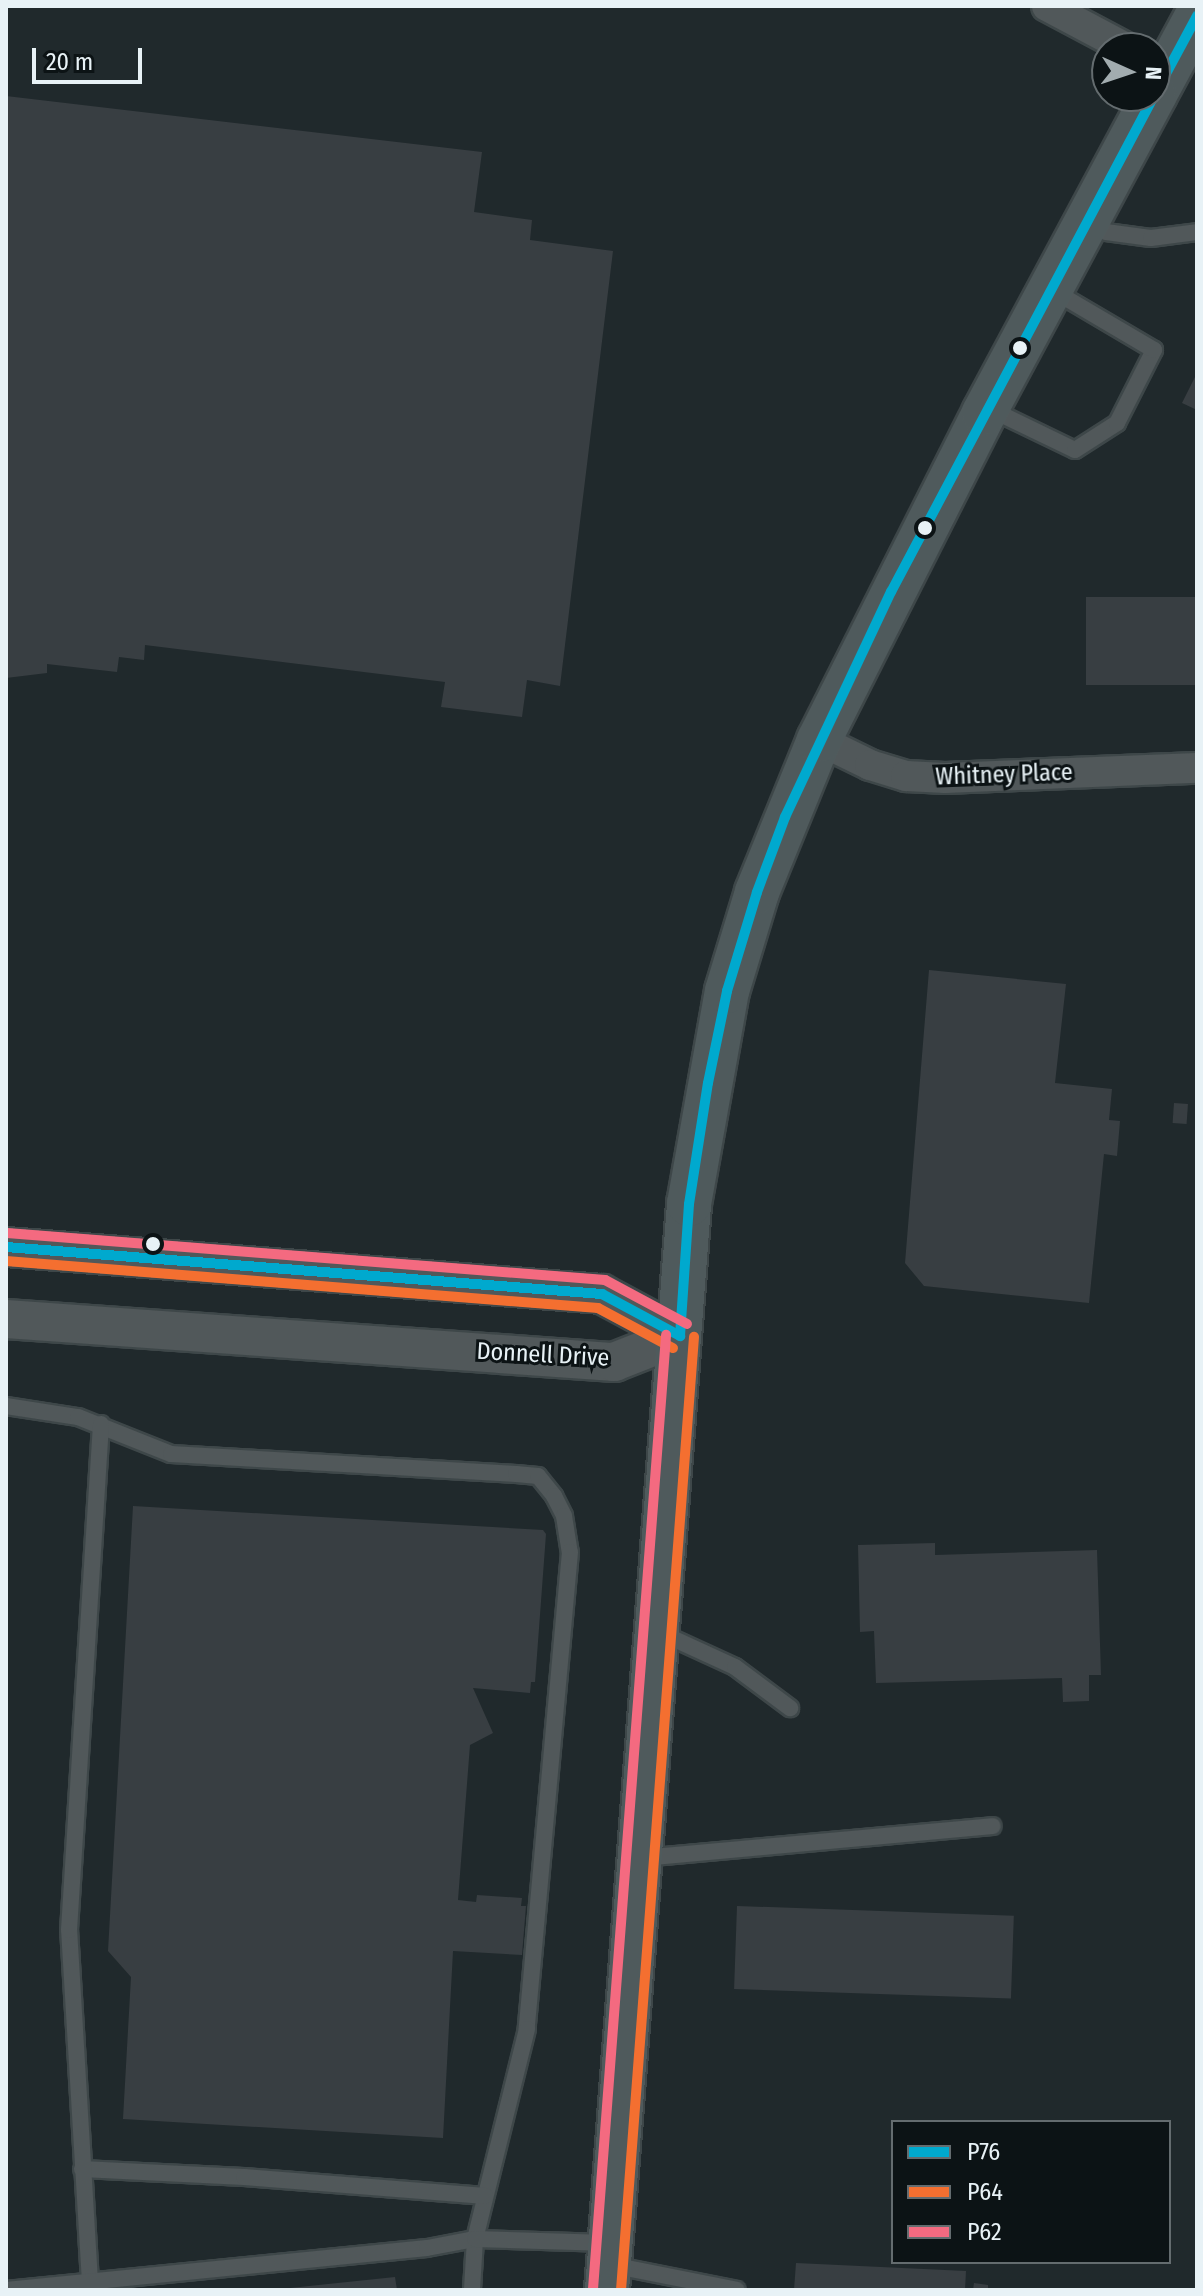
<!DOCTYPE html>
<html>
<head>
<meta charset="utf-8">
<style>
	body { margin:0 }
	#map { position:relative; width:1203px; height:2296px; overflow:hidden; background:#20292c; font-family:"Fira Sans Condensed",sans-serif }
	div>[style] { position:absolute }
	.building>* { inset:0; background:#383e42; transform-origin:0 0 }
	.roads { filter:drop-shadow(2px 0 #3e4749) drop-shadow(-2px 0 #3e4749) drop-shadow(0 2px #3e4749) drop-shadow(0 -2px #3e4749) }
	.service>* { height:16px; margin:-8px; padding:0 8px; transform-origin:8px; border-radius:8px; background:#51585a }
	.minor>* { height:30px; margin:-15px; padding:0 15px; transform-origin:15px; border-radius:15px; background:#51585a }
	.tertiary>* { height:38px; margin:-19px; padding:0 19px; transform-origin:19px; border-radius:19px; background:#51585a }
	.secondary>* { height:44px; margin:-22px; padding:0 22px; transform-origin:22px; border-radius:22px; background:#4f5a5c }
	.bus-1>* { height:10px; margin:-5px; padding:0 5px; transform-origin:5px; border-radius:5px; background:#00a9ce }
	.bus-2>* { height:10px; margin:-5px; padding:0 5px; transform-origin:5px; border-radius:5px; background:#f46f30 }
	.bus-3>* { height:10px; margin:-5px; padding:0 5px; transform-origin:5px; border-radius:5px; background:#f46a80 }
	.dots>* { width:22px; height:22px; translate:-50% -50%; box-sizing:border-box; border:4px solid #0c1315; border-radius:50% }
	span { translate:-50% -50%; white-space:nowrap; text-align:center; line-height:1.15; -webkit-text-stroke:6px #0c1315; paint-order:stroke }
	.street-label { font-size:24px; color:#e8f2f6 }
	.frame { position:absolute; inset:0; border:8px solid #e8f2f6; pointer-events:none }
	.legend { position:absolute; left:891px; top:2120px; width:280px; height:144px; box-sizing:border-box; background:#0c1315; border:2px solid #646c6f; margin:0; padding:10px 14px; list-style:none; font-size:24px; color:#e8f2f6 }
	.legend li { display:flex; align-items:center; gap:16px; height:40px }
	.legend b { width:40px; border:2px solid #646c6f }
	.north { position:absolute; left:1091px; top:32px; width:80px; height:80px; box-sizing:border-box; background:#0c1315; border:2px solid #646c6f; border-radius:50%; rotate:93deg; font-size:22px; font-weight:700; line-height:32px; text-align:center; color:#e8f2f6 }
	.north::after { content:''; display:block; margin:auto; width:28px; height:36px; background:#a2acaf; clip-path:polygon(50% 0,100% 100%,50% 72%,0 100%) }
	.scale { position:absolute; left:32px; top:48px; width:110px; height:36px; box-sizing:border-box; border:4px solid #e8f2f6; border-top:0; padding-left:10px; font-size:24px; line-height:28px; white-space:nowrap; color:#e8f2f6; -webkit-text-stroke:6px #0c1315; paint-order:stroke }
</style>
</head>
<body>
<div id="map">
	<div class="building">
		<i style="clip-path:polygon(6px 96px,482px 152px,474px 212px,532px 220px,530px 240px,613px 251px,560px 686px,527px 680px,522px 717px,441px 707px,445px 682px,145px 645px,144px 660px,119px 657px,117px 672px,47px 664px,47px 673px,6px 678px)"></i>
		<i style="clip-path:polygon(1197px 373px,1197px 410px,1182px 403px)"></i>
		<i style="left:1197px;top:597px;width:88px;height:111px;rotate:90deg"></i>
		<i style="clip-path:polygon(929px 970px,1066px 984px,1055px 1083px,1112px 1089px,1109px 1120px,1120px 1121px,1117px 1156px,1104px 1154px,1089px 1303px,924px 1286px,905px 1263px)"></i>
		<i style="left:1174px;top:1103px;width:14px;height:20px;rotate:4deg"></i>
		<i style="clip-path:polygon(133px 1506px,543px 1530px,546px 1534px,535px 1682px,531px 1682px,530px 1693px,473px 1688px,493px 1733px,470px 1745px,458px 1900px,476px 1902px,477px 1895px,522px 1898px,521px 1906px,526px 1906px,522px 1955px,453px 1951px,443px 2138px,123px 2119px,131px 1977px,108px 1951px)"></i>
		<i style="clip-path:polygon(935px 1543px,935px 1555px,1097px 1550px,1101px 1675px,1089px 1675px,1089px 1701px,1063px 1702px,1062px 1678px,876px 1683px,874px 1631px,860px 1632px,858px 1545px)"></i>
		<i style="left:737px;top:1906px;width:277px;height:83px;rotate:2deg"></i>
		<i style="clip-path:polygon(796px 2263px,966px 2271px,965px 2290px,794px 2290px)"></i>
		<i style="clip-path:polygon(395px 2277px,397px 2290px,290px 2290px,290px 2288px)"></i>
		<i style="clip-path:polygon(974px 2283px,988px 2285px,988px 2290px,973px 2290px)"></i>
	</div>
	<div class="roads">
		<div class="service">
			<i style="left:1089px;top:224px;width:19px;rotate:25deg"></i>
			<i style="left:1106px;top:232px;width:45px;rotate:7.6deg"></i>
			<i style="left:1151px;top:238px;width:46px;rotate:-7.4deg"></i>
			<i style="left:990px;top:409px;width:94px;rotate:25.8deg"></i>
			<i style="left:1075px;top:450px;width:50px;rotate:-32.7deg"></i>
			<i style="left:1117px;top:423px;width:82px;rotate:-63.1deg"></i>
			<i style="left:1154px;top:350px;width:118px;rotate:-149.5deg"></i>
			<i style="left:6px;top:1406px;width:73px;rotate:8.7deg"></i>
			<i style="left:78px;top:1417px;width:100px;rotate:21.7deg"></i>
			<i style="left:171px;top:1454px;width:346px;rotate:3.3deg"></i>
			<i style="left:516px;top:1474px;width:22px;rotate:5deg"></i>
			<i style="left:538px;top:1476px;width:26px;rotate:51deg"></i>
			<i style="left:554px;top:1496px;width:22px;rotate:63deg"></i>
			<i style="left:564px;top:1516px;width:36px;rotate:81deg"></i>
			<i style="left:570px;top:1552px;width:479px;rotate:95.2deg"></i>
			<i style="left:527px;top:2029px;width:216px;rotate:103.9deg"></i>
			<i style="left:475px;top:2239px;width:51px;rotate:93.4deg"></i>
			<i style="left:661px;top:1633px;width:81px;rotate:24.7deg"></i>
			<i style="left:735px;top:1667px;width:69px;rotate:36.7deg"></i>
			<i style="left:642px;top:1858px;width:352px;rotate:-5.2deg"></i>
			<i style="left:82px;top:2169px;width:162px;rotate:2.8deg"></i>
			<i style="left:244px;top:2177px;width:242px;rotate:4.5deg"></i>
			<i style="left:611px;top:2265px;width:128px;rotate:11.2deg"></i>
			<i style="left:90px;top:2282px;width:353px;rotate:-93.4deg"></i>
			<i style="left:69px;top:1930px;width:507px;rotate:-86.38deg"></i>
			<i style="left:6px;top:2290px;width:423px;rotate:-5.7deg"></i>
			<i style="left:427px;top:2248px;width:49px;rotate:-10.6deg"></i>
			<i style="left:475px;top:2239px;width:134px;rotate:1.7deg"></i>
		</div>
		<div class="minor">
			<i style="left:1047px;top:6px;width:89px;rotate:28deg"></i>
			<i style="left:819px;top:740px;width:57px;rotate:26.1deg"></i>
			<i style="left:870px;top:765px;width:38px;rotate:17deg"></i>
			<i style="left:906px;top:776px;width:39px;rotate:3deg"></i>
			<i style="left:945px;top:778px;width:252px;rotate:-2.3deg"></i>
		</div>
		<div class="tertiary">
			<i style="left:6px;top:1247px;width:598px;rotate:4.51deg"></i>
			<i style="left:602px;top:1294px;width:89px;rotate:28.3deg"></i>
			<i style="left:6px;top:1319px;width:610px;rotate:4.05deg"></i>
			<i style="left:614px;top:1362px;width:71px;rotate:-21.5deg"></i>
		</div>
		<div class="secondary">
			<i style="left:1155px;top:94px;width:89px;rotate:-61.7deg"></i>
			<i style="left:607px;top:2290px;width:1089px;rotate:-85.68deg"></i>
			<i style="left:689px;top:1204px;width:216px;rotate:-79.9deg"></i>
			<i style="left:727px;top:991px;width:103px;rotate:-73.1deg"></i>
			<i style="left:757px;top:892px;width:164px;rotate:-67.8deg"></i>
			<i style="left:819px;top:740px;width:366px;rotate:-63.2deg"></i>
			<i style="left:984px;top:413px;width:360px;rotate:-61.8deg"></i>
		</div>
	</div>
	<div class="bus-1">
		<i style="left:1155px;top:94px;width:89px;rotate:-61.7deg"></i>
		<i style="left:6px;top:1247px;width:598px;rotate:4.51deg"></i>
		<i style="left:602px;top:1294px;width:89px;rotate:28.3deg"></i>
		<i style="left:680px;top:1336px;width:132px;rotate:-86.1deg"></i>
		<i style="left:689px;top:1204px;width:122px;rotate:-81.1deg"></i>
		<i style="left:708px;top:1083px;width:94px;rotate:-78.3deg"></i>
		<i style="left:727px;top:991px;width:103px;rotate:-73.1deg"></i>
		<i style="left:757px;top:892px;width:80px;rotate:-69.5deg"></i>
		<i style="left:785px;top:817px;width:249px;rotate:-64.8deg"></i>
		<i style="left:891px;top:592px;width:561px;rotate:-62.07deg"></i>
	</div>
	<div class="bus-2">
		<i style="left:6px;top:1261px;width:594px;rotate:4.54deg"></i>
		<i style="left:598px;top:1308px;width:85px;rotate:28.1deg"></i>
		<i style="left:621px;top:2290px;width:956px;rotate:-85.62deg"></i>
	</div>
	<div class="bus-3">
		<i style="left:7px;top:1233px;width:600px;rotate:4.49deg"></i>
		<i style="left:605px;top:1280px;width:93px;rotate:28.2deg"></i>
		<i style="left:593px;top:2289px;width:957px;rotate:-85.62deg"></i>
	</div>
	<div class="dots">
		<i style="left:1020px;top:348px;background:#e8f2f6"></i>
		<i style="left:925px;top:528px;background:#e8f2f6"></i>
		<i style="left:153px;top:1244px;background:#e8f2f6"></i>
	</div>
	<div class="street-label">
		<span style="left:1004px;top:775px;rotate:-2deg">Whitney Place</span>
		<span style="left:543px;top:1355px;rotate:3deg">Donnell Drive</span>
	</div>
	<div class="frame"></div>
	<ul class="legend">
	<li><b style="height:10px;background:#00a9ce"></b>P76</li>
	<li><b style="height:10px;background:#f46f30"></b>P64</li>
	<li><b style="height:10px;background:#f46a80"></b>P62</li>
	</ul>
	<div class="north">N</div>
	<div class="scale">20 m</div>
</div>
</body>
</html>
